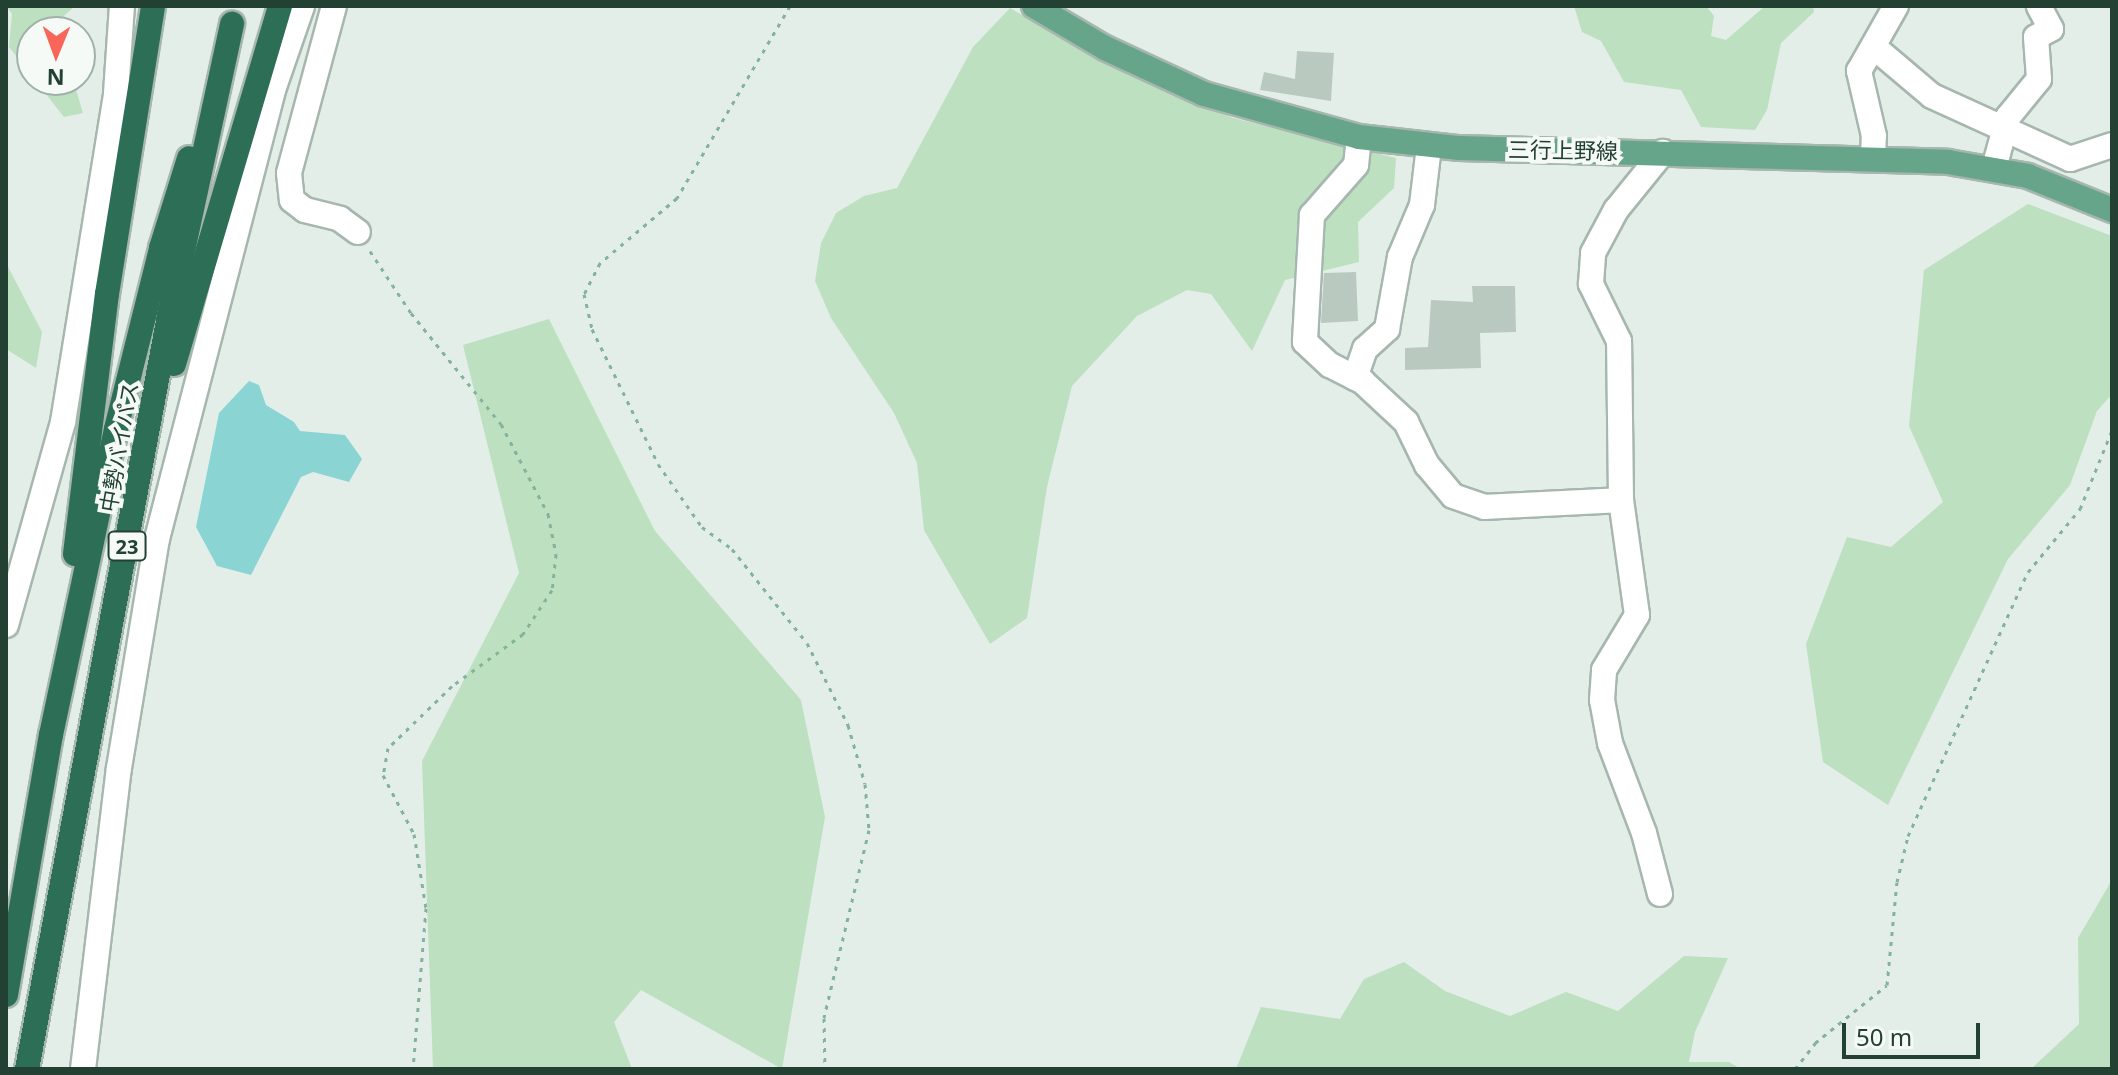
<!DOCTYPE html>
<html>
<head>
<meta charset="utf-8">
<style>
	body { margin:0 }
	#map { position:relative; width:2118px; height:1075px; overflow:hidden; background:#e4eee8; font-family:"Noto Sans","Noto Sans JP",sans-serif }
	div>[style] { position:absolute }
	.green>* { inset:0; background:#bce0c0 }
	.water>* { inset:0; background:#8ad5d4 }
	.building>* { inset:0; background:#b9c9c0 }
	.path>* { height:3px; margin-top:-1.5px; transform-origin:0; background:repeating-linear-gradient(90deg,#83b39c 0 4px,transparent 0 10px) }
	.roads { filter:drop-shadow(2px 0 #a6b7ae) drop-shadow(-2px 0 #a6b7ae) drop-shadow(0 2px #a6b7ae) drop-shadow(0 -2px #a6b7ae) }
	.minor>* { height:24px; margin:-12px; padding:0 12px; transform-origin:12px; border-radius:12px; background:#fff }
	.major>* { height:24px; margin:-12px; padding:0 12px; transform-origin:12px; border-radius:12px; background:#67a58b }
	.highway>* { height:24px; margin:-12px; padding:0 12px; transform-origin:12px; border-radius:12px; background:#2d6e56 }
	span { translate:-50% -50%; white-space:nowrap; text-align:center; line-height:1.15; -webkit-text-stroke:8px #f5faf7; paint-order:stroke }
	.shield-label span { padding:2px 6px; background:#f5faf7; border:2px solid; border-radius:6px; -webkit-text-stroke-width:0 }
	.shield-label { font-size:20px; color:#224133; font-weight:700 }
	.street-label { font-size:22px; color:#224133 }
	.frame { position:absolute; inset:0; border:8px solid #224133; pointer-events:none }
	.north { position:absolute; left:16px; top:16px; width:80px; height:80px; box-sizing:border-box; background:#f5faf7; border:2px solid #a1b0a9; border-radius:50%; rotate:181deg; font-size:22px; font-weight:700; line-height:32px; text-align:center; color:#224133 }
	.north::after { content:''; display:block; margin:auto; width:28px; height:36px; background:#f76659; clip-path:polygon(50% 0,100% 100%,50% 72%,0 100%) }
	.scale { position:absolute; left:1842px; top:1023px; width:138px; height:36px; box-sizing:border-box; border:4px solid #224133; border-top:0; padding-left:10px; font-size:24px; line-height:28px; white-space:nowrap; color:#224133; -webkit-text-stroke:6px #f5faf7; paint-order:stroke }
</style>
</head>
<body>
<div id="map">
	<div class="green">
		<i style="clip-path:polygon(6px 6px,75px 6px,46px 32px,32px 32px,32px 76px,9px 47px,12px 14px)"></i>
		<i style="clip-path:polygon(1574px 6px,1706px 6px,1714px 16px,1711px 36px,1726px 40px,1765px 6px,1813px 6px,1814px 12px,1781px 43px,1767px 110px,1755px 130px,1701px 127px,1681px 90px,1624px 82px,1601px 41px,1582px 32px)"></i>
		<i style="clip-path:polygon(1010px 8px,1097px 60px,1233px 118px,1396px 158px,1394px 188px,1358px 222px,1359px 262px,1285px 280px,1252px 351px,1211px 294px,1187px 290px,1137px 316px,1072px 386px,1047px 487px,1027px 618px,990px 644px,924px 530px,917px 463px,894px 413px,831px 318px,815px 281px,821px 243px,836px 213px,864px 196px,897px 188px,973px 47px)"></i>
		<i style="clip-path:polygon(35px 80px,73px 80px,83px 113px,64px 117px)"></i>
		<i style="clip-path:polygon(2028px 204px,2112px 236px,2112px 394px,2097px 411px,2070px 485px,2008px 559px,1888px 805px,1823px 762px,1806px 644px,1847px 537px,1891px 547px,1943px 502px,1909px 426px,1924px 270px)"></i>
		<i style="clip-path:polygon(6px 263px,42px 332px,36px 368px,6px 349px)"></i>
		<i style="clip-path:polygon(549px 319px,655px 531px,801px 700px,825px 817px,782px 1069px,641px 990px,614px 1022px,632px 1069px,433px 1069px,422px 761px,519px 573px,463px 345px)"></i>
		<i style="clip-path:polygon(2112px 880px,2112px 1069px,2031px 1069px,2079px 1024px,2078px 938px)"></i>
		<i style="clip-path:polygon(1684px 956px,1728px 958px,1695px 1032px,1689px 1062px,1729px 1062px,1741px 1069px,1236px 1069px,1261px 1007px,1340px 1019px,1364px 979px,1404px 962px,1445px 991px,1510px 1016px,1566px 992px,1618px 1011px)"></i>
	</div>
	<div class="water">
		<i style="clip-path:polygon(249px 381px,259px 385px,266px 405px,294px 422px,300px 431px,345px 435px,362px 459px,349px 482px,313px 472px,301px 477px,251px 575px,217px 566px,196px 527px,219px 413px)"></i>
	</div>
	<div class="building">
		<i style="clip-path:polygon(1297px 51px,1334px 53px,1331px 101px,1260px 90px,1264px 72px,1295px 79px)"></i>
		<i style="clip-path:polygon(1356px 272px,1358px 321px,1321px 323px,1324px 273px)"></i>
		<i style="clip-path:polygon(1472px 286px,1515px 286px,1516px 332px,1480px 333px,1481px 368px,1405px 370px,1405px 348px,1428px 347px,1431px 300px,1473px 302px)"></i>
	</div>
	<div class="path">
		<i style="left:790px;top:6px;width:223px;rotate:120.5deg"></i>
		<i style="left:677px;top:198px;width:101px;rotate:139.8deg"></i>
		<i style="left:600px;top:263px;width:35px;rotate:117deg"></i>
		<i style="left:584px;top:294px;width:36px;rotate:77deg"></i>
		<i style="left:592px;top:329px;width:150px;rotate:63.9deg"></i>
		<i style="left:658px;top:464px;width:77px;rotate:55.1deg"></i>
		<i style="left:702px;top:527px;width:37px;rotate:36deg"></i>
		<i style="left:732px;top:549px;width:120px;rotate:51.4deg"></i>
		<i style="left:807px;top:643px;width:92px;rotate:63.4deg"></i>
		<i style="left:848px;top:725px;width:61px;rotate:73.9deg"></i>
		<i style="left:865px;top:784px;width:46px;rotate:85deg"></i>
		<i style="left:869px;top:830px;width:193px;rotate:103.5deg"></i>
		<i style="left:824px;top:1018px;width:51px;rotate:88.9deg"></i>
		<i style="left:370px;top:251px;width:74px;rotate:56.5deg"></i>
		<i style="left:411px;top:313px;width:143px;rotate:51deg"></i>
		<i style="left:501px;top:424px;width:102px;rotate:62.4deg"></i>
		<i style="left:548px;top:514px;width:41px;rotate:78.7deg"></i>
		<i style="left:556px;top:554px;width:36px;rotate:96deg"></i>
		<i style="left:552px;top:590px;width:53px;rotate:123.4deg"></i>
		<i style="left:523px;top:634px;width:88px;rotate:143.8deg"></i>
		<i style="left:452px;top:686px;width:89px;rotate:135.9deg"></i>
		<i style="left:388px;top:748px;width:27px;rotate:100deg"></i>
		<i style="left:383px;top:775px;width:67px;rotate:62.3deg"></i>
		<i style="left:414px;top:834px;width:75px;rotate:80.8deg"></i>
		<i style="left:426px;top:908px;width:162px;rotate:94.6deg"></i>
		<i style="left:1795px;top:1069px;width:33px;rotate:-52deg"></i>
		<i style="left:1815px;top:1043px;width:92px;rotate:-38.9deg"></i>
		<i style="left:1887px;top:985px;width:103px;rotate:-84.5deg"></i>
		<i style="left:1897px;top:882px;width:47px;rotate:-76.6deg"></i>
		<i style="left:1908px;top:836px;width:290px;rotate:-65.6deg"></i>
		<i style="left:2028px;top:572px;width:82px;rotate:-50.5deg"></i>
		<i style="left:2080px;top:509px;width:85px;rotate:-67.9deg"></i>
	</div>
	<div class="roads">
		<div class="minor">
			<i style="left:334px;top:6px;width:173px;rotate:105.1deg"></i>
			<i style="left:289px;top:173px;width:27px;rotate:84deg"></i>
			<i style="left:292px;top:200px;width:16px;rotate:38deg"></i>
			<i style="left:305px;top:210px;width:36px;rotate:14deg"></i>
			<i style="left:340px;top:219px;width:22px;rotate:36deg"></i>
			<i style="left:1874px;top:47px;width:76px;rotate:40.2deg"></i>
			<i style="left:1932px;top:96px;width:152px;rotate:24.5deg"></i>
			<i style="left:2070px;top:159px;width:44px;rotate:-18.4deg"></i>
			<i style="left:1359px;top:137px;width:28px;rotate:96deg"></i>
			<i style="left:1356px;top:165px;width:67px;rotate:131.3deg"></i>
			<i style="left:1312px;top:215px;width:127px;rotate:93.2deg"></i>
			<i style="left:1305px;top:342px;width:34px;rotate:43deg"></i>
			<i style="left:1330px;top:365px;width:37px;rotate:27deg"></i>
			<i style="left:1363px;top:382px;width:59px;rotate:42.9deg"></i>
			<i style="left:1406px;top:422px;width:48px;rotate:64deg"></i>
			<i style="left:1427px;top:465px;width:40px;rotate:50deg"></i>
			<i style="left:1453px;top:496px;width:34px;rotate:19deg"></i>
			<i style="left:1485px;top:507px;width:136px;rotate:-2.9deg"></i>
			<i style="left:1873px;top:159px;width:23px;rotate:-88deg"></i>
			<i style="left:1874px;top:136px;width:67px;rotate:-103deg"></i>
			<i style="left:1859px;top:71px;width:75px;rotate:-60.4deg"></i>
			<i style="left:1994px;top:168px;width:53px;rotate:-74.6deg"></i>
			<i style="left:2008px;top:117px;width:49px;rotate:-50.8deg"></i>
			<i style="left:2039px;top:79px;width:42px;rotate:-94.1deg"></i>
			<i style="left:2036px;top:37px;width:17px;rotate:-28deg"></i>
			<i style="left:2051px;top:29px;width:26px;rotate:-118deg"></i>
			<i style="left:1355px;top:378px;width:31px;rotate:-71deg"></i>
			<i style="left:1365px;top:349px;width:30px;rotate:-42deg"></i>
			<i style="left:1387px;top:329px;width:73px;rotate:-79.8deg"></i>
			<i style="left:1400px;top:257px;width:56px;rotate:-67.1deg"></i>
			<i style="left:1422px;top:205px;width:59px;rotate:-83.2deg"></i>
			<i style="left:6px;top:625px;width:211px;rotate:-74.3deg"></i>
			<i style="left:63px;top:422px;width:333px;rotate:-80.8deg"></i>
			<i style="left:116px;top:93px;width:87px;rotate:-86.1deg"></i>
			<i style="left:1660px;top:894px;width:63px;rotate:-104.7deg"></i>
			<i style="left:1644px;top:833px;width:96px;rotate:-110.7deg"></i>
			<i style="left:1610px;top:743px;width:44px;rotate:-100.5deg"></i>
			<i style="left:1602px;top:700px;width:30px;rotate:-86deg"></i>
			<i style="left:1604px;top:670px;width:64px;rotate:-59deg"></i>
			<i style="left:1637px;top:615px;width:116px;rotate:-97.9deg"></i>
			<i style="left:1621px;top:500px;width:159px;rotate:-90.7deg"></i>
			<i style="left:1619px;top:341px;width:64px;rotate:-116.2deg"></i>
			<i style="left:1591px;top:284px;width:31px;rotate:-86deg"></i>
			<i style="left:1593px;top:253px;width:49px;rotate:-61.9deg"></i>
			<i style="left:1616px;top:210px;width:75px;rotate:-51deg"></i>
			<i style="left:83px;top:1069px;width:303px;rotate:-83.2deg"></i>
			<i style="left:119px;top:768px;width:232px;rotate:-80.6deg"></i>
			<i style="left:157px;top:539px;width:467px;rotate:-75.5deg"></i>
			<i style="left:274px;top:87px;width:86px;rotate:-70.9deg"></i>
		</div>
		<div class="major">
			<i style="left:1034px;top:6px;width:82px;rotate:30.6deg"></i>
			<i style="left:1105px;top:48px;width:109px;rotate:24.9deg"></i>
			<i style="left:1204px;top:94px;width:161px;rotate:15.5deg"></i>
			<i style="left:1359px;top:137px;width:101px;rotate:6.3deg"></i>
			<i style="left:1459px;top:148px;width:489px;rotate:1.6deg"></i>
			<i style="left:1948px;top:162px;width:81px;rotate:9.9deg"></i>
			<i style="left:2028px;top:176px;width:91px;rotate:22deg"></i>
		</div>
		<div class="highway">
			<i style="left:174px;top:364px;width:373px;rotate:-73.5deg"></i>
			<i style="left:75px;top:554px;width:262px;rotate:-83deg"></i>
			<i style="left:107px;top:294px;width:292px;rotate:-80.9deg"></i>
			<i style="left:6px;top:995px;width:264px;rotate:-80.2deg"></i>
			<i style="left:51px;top:735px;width:313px;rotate:-78deg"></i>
			<i style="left:116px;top:429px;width:187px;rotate:-76deg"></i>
			<i style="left:161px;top:248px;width:94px;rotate:-72.7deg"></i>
			<i style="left:27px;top:1069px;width:771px;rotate:-79.32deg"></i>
			<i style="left:170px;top:311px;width:294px;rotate:-77.8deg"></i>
		</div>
	</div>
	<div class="shield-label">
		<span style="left:127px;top:546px">23</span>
	</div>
	<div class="street-label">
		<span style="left:1563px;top:150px;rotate:1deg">三行上野線</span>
		<span style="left:119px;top:447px;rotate:-80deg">中勢バイパス</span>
	</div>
	<div class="frame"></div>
	<div class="north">N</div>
	<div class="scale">50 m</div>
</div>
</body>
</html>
